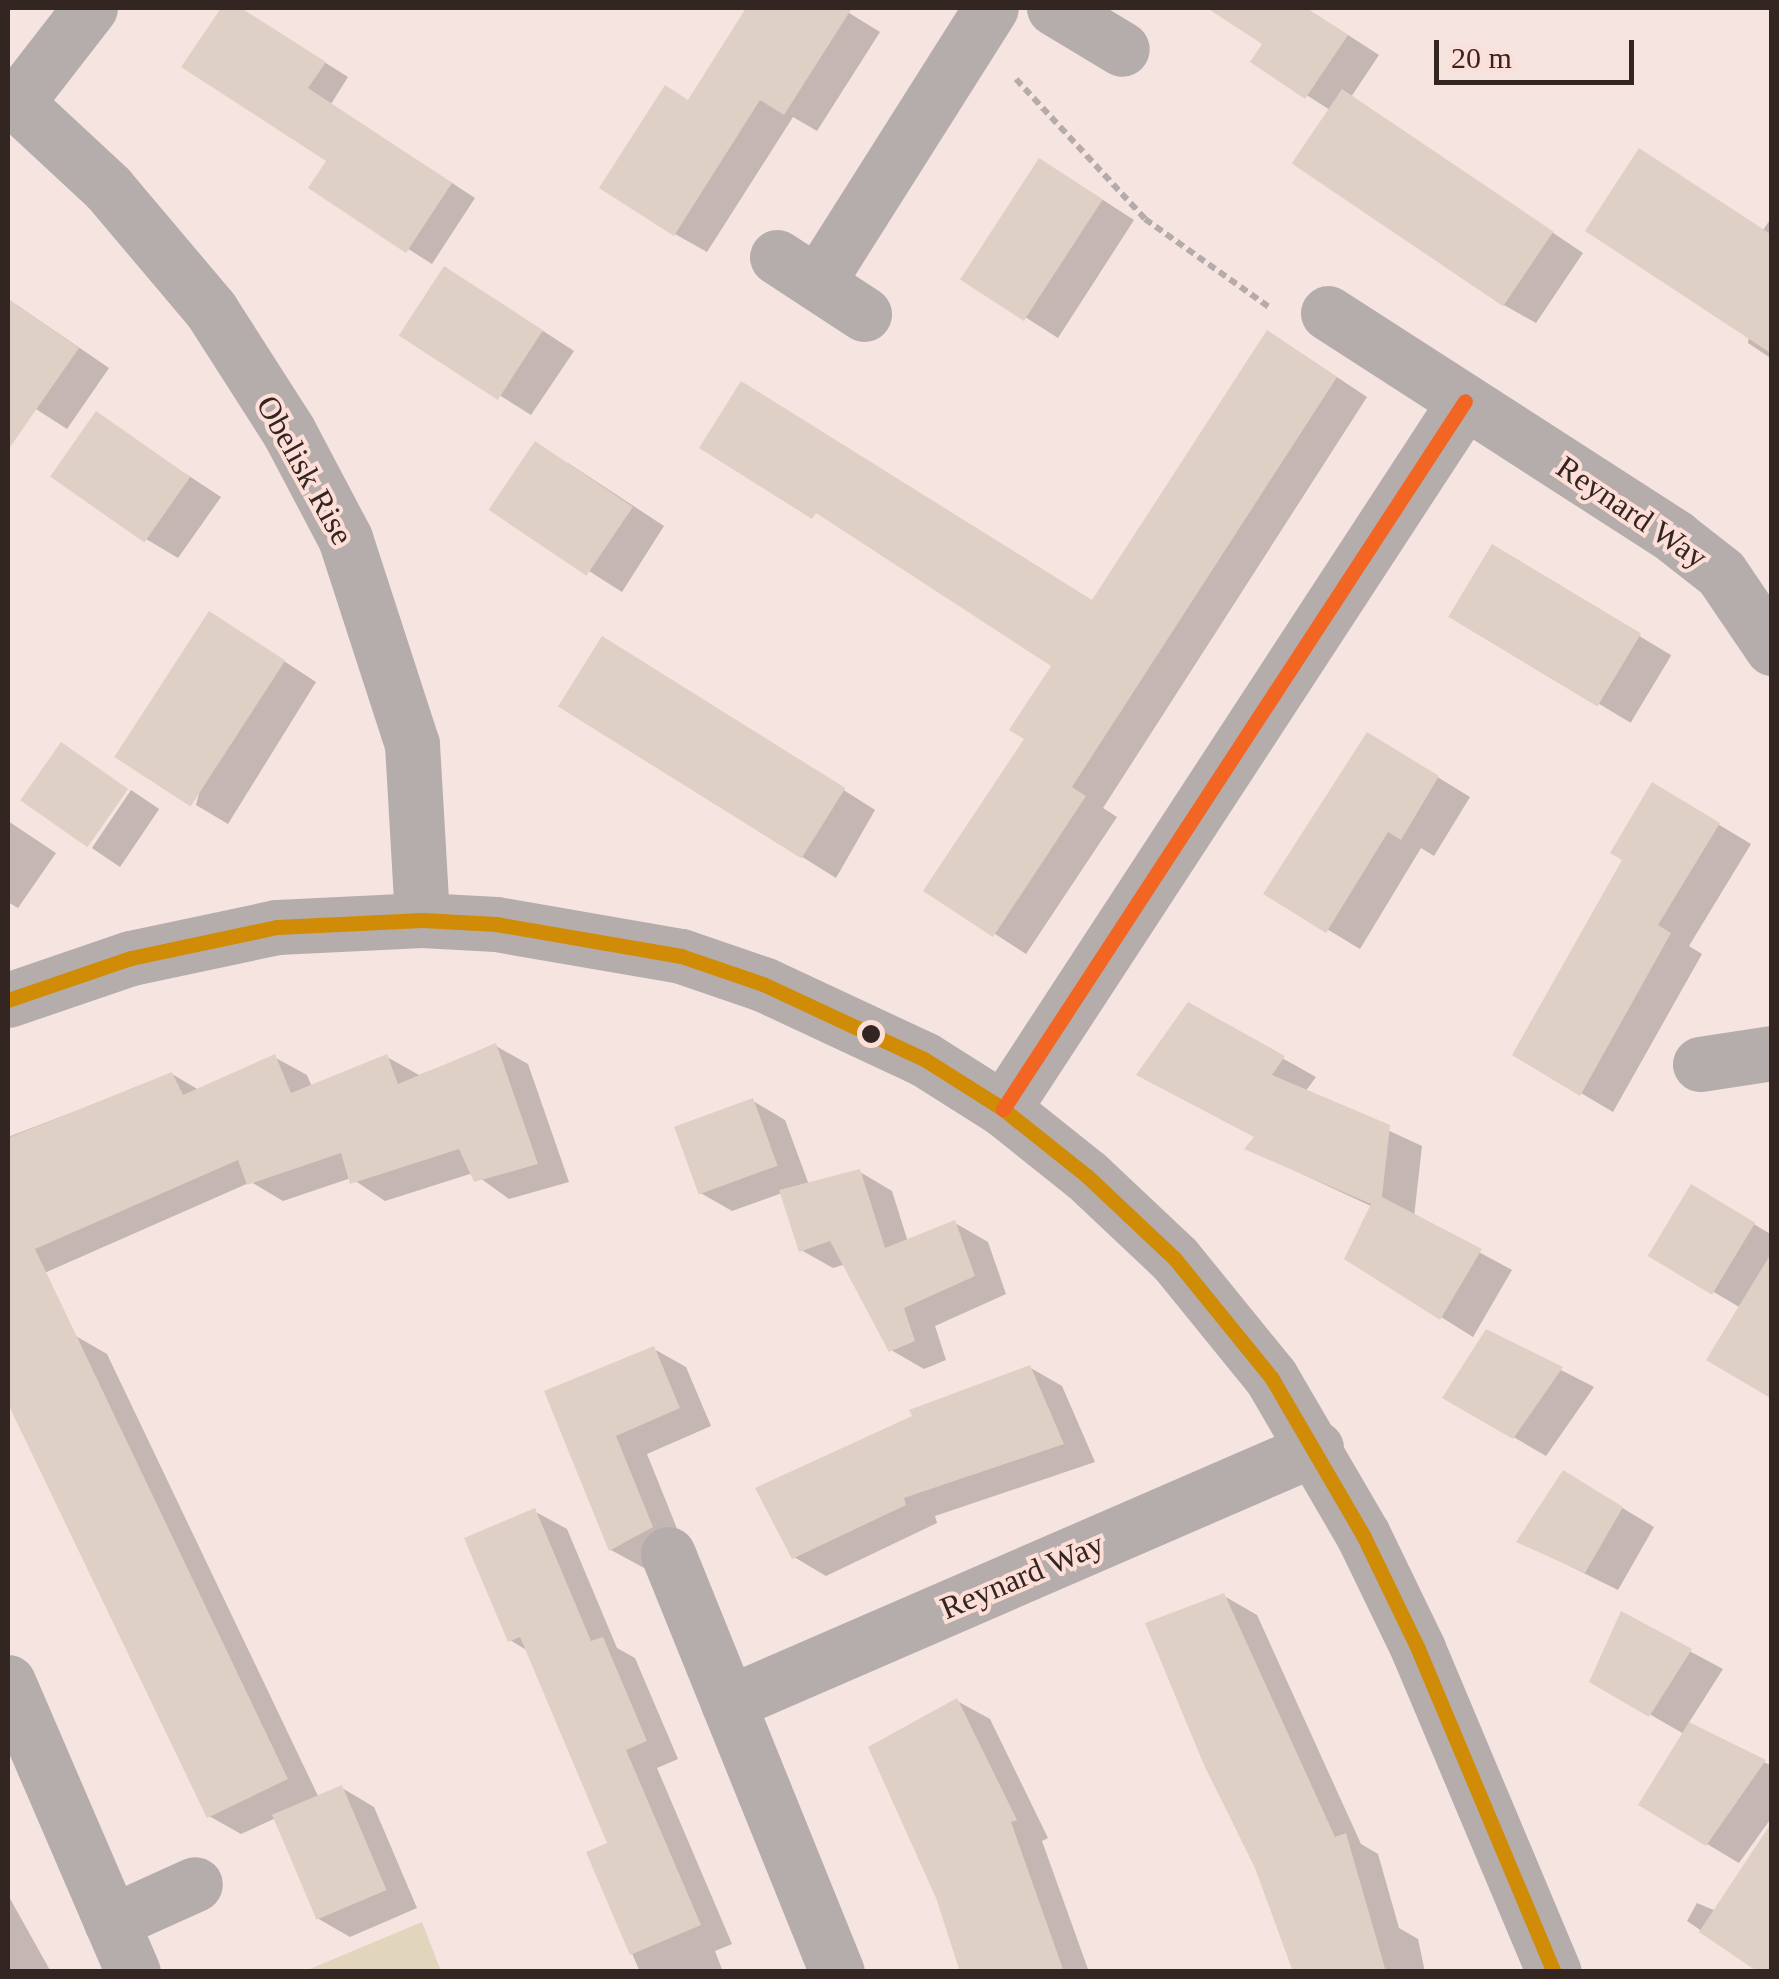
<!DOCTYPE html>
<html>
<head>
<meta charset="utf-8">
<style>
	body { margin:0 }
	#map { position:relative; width:1779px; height:1979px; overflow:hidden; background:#f5e4e0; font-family:Georgia,serif }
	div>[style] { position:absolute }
	.green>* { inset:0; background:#e1d6bd }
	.shadow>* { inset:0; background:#0003; transform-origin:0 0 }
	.building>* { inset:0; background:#dfd0c5; transform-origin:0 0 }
	.path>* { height:6px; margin-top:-3px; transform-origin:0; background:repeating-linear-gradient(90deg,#b4abaa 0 8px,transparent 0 13px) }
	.street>* { height:55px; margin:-27.5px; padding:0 27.5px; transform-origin:27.5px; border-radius:27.5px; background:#b4adac }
	.bus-1>* { height:15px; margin:-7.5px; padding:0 7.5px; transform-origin:7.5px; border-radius:7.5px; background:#d08c07 }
	.bus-2>* { height:15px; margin:-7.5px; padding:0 7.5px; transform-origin:7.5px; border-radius:7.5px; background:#f26522 }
	.dots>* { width:28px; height:28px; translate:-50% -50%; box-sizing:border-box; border:5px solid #fddfd8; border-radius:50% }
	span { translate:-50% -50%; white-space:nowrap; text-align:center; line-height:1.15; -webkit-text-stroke:8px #fddfd8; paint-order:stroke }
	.street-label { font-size:32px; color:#332622 }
	.frame { position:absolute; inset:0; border:10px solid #332622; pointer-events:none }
	.scale { position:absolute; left:1434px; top:40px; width:200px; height:45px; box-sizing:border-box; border:5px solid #332622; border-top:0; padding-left:12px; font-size:30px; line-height:35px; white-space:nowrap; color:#332622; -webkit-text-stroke:8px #fddfd8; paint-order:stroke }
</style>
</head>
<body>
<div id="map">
	<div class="green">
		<i style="clip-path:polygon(422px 1922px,441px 1971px,305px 1971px)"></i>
	</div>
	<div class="shadow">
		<i style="clip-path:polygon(224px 8px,238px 8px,348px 77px,331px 104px,475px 198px,432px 264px,311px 187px,329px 161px,185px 66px)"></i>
		<i style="clip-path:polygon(749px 8px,841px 8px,880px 32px,817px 131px,793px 117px,707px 252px,675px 234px,689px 102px)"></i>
		<i style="clip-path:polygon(1212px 8px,1306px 8px,1379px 55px,1351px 97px,1583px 253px,1536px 323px,1504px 305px,1330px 110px,1253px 61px,1265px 43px)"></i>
		<i style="clip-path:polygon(1072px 180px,1134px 220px,1058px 338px,964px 278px)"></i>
		<i style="clip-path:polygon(1772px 217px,1772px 359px,1748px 343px,1763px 230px)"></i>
		<i style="clip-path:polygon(477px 288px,574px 351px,531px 415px,402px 334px)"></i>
		<i style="clip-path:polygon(8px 299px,109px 368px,67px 429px,8px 391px)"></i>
		<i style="clip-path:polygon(1299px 352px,1367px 397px,1103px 808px,1117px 817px,1026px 954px,927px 890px,1027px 738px,1055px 665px,848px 531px,702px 447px,1094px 602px)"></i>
		<i style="clip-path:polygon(96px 415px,221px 497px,178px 558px,146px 539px)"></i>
		<i style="clip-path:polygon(568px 463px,664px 526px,622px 592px,493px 510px)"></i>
		<i style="left:1493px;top:548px;width:208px;height:79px;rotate:31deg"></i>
		<i style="clip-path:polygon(241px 633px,316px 682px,228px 824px,196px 805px)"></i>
		<i style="clip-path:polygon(635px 657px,875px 810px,836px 878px,563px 707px)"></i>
		<i style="clip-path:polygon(1400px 754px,1470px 797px,1434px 856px,1421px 848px,1360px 949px,1267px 893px)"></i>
		<i style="clip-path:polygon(1653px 785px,1751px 844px,1689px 946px,1702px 954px,1613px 1112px,1515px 1054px,1626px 860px)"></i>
		<i style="left:131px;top:790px;width:34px;height:70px;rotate:34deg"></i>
		<i style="clip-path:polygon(8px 821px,56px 853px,18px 908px,8px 902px)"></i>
		<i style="clip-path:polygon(1188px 1005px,1316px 1077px,1305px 1092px,1422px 1146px,1414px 1217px,1512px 1270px,1473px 1337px,1347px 1258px,1373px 1207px,1248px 1149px,1257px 1137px)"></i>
		<i style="clip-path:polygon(496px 1046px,528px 1064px,569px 1182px,509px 1199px,473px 1173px,385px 1201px,351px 1178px,283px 1201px,251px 1182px,8px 1289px,8px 1137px,172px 1074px,199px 1090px,274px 1057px,307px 1075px,312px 1087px,387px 1057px,419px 1075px)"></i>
		<i style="clip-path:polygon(753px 1101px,785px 1120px,809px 1185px,860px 1172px,892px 1191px,908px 1242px,955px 1223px,988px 1242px,1006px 1294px,935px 1326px,946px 1360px,924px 1369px,891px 1350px,846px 1264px,833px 1268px,801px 1250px,782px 1193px,732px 1211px,699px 1192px)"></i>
		<i style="clip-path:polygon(1724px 1206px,1772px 1235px,1772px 1266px,1741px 1308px,1651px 1255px)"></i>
		<i style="clip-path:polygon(1487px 1332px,1594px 1387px,1546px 1456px,1445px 1397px)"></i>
		<i style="clip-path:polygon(74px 1335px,107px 1354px,319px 1798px,342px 1788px,374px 1807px,417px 1908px,350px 1937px,317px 1918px,276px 1818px,241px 1834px,209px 1816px,8px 1398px,8px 1367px)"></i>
		<i style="clip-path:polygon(654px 1349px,686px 1367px,711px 1426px,647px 1454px,684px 1546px,644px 1568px,611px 1550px,547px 1393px)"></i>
		<i style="clip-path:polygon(1029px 1367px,1062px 1386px,1095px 1462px,935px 1516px,937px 1523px,826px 1576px,794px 1557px)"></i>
		<i style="clip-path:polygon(1596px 1492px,1654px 1527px,1618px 1590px,1519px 1541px)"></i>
		<i style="clip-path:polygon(534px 1511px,567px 1529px,617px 1648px,635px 1658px,678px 1759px,657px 1768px,732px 1944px,715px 1951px,723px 1972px,640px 1972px,589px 1853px,610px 1844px,528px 1651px,510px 1640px)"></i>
		<i style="clip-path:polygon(1224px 1596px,1257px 1615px,1361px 1844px,1378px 1854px,1399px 1928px,1418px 1939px,1425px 1972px,1296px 1972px)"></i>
		<i style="clip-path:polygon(1622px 1615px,1723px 1669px,1688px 1724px,1772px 1766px,1772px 1817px,1739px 1863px,1707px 1844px,1684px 1734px,1592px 1681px)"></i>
		<i style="clip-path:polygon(957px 1701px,990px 1719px,1048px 1838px,1042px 1841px,1089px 1972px,964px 1972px)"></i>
		<i style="clip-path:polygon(8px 1895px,51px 1972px,8px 1972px)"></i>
		<i style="clip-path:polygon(1697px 1903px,1716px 1911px,1762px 1972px,1687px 1921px)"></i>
	</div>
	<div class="building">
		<i style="clip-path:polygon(221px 8px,241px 8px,326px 62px,308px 88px,452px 183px,406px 253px,308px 188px,326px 161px,181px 67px)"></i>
		<i style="clip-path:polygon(746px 8px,852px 8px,784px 115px,760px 100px,674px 236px,599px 188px,665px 85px,688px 100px)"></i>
		<i style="clip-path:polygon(1207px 8px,1306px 8px,1348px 35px,1305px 99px,1250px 62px,1262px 44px)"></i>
		<i style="left:1342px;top:89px;width:255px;height:90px;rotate:34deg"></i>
		<i style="clip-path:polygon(1639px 148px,1772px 235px,1772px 354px,1585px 231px)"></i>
		<i style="left:1039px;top:158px;width:76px;height:145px;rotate:33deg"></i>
		<i style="left:444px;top:266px;width:118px;height:83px;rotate:33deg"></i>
		<i style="clip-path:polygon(8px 299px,79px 348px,8px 450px)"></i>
		<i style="clip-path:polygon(1267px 330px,1337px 377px,1072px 787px,1086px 796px,993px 937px,923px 891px,1024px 739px,1009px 730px,1051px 666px,816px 513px,812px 519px,699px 448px,741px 381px,1092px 600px)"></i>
		<i style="left:96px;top:411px;width:115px;height:80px;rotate:35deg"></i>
		<i style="left:535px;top:441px;width:118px;height:83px;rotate:34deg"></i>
		<i style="left:1492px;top:544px;width:174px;height:85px;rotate:31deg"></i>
		<i style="left:209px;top:611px;width:91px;height:174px;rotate:33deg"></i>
		<i style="left:602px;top:636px;width:287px;height:83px;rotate:32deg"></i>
		<i style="clip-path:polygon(1367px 732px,1439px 776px,1401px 840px,1388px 832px,1326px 933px,1263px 894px)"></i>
		<i style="left:61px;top:742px;width:82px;height:71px;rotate:35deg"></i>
		<i style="clip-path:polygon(1652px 782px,1720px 823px,1658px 925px,1671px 933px,1580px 1096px,1512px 1055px,1622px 860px,1610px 853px)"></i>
		<i style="clip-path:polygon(1188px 1002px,1285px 1056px,1272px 1075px,1390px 1125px,1382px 1197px,1482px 1249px,1440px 1320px,1344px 1259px,1371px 1204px,1244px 1149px,1254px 1137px,1136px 1075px)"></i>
		<i style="clip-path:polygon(496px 1043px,538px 1164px,474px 1182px,459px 1149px,350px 1184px,341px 1153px,247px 1185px,238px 1160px,35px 1249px,288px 1779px,207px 1818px,8px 1404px,8px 1138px,172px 1072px,183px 1095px,275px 1054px,291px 1093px,387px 1054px,398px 1084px)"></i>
		<i style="left:753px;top:1098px;width:72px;height:84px;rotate:70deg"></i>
		<i style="clip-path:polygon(860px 1169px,885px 1248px,955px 1220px,975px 1276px,904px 1308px,915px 1341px,889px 1352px,830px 1241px,799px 1252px,779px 1190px)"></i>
		<i style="left:1691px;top:1184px;width:75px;height:84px;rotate:31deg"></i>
		<i style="clip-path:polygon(1772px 1252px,1772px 1399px,1706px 1360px)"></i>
		<i style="clip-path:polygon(1486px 1329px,1563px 1367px,1513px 1439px,1442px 1398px)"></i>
		<i style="clip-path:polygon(654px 1346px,680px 1408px,616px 1436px,653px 1527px,609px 1551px,544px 1391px)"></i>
		<i style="clip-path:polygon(1030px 1365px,1064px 1444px,904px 1498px,906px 1505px,792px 1559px,755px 1488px,912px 1416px,909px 1410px)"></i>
		<i style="clip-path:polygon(1563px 1470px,1623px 1507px,1585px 1573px,1516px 1542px)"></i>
		<i style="clip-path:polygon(535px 1508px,591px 1641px,603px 1637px,647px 1741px,626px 1750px,701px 1925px,630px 1955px,586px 1852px,607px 1843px,520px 1637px,508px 1642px,464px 1538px)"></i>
		<i style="clip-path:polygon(1224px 1593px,1335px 1837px,1346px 1833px,1386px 1972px,1293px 1972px,1255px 1868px,1204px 1765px,1145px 1623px)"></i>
		<i style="clip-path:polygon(1621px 1611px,1692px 1649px,1649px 1717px,1589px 1682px)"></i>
		<i style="clip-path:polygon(957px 1698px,1017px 1820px,1011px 1822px,1064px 1972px,960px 1972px,936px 1898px,868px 1747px)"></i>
		<i style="clip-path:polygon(1689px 1722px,1766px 1760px,1706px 1846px,1638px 1805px)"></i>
		<i style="left:342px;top:1785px;width:114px;height:76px;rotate:67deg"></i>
		<i style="clip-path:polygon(1772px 1822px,1772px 1972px,1758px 1972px,1699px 1932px)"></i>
	</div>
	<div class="path">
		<i style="left:1016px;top:79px;width:190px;rotate:47.3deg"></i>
		<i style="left:1145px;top:219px;width:152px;rotate:35.4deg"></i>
	</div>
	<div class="street">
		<i style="left:1054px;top:8px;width:79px;rotate:31.1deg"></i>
		<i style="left:8px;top:95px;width:137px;rotate:42.9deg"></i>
		<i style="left:108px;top:188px;width:160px;rotate:49.8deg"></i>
		<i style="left:211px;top:310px;width:145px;rotate:57.4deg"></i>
		<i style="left:289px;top:432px;width:120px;rotate:62.2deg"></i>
		<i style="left:345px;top:538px;width:217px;rotate:72deg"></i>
		<i style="left:412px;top:744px;width:176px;rotate:86.7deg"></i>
		<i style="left:17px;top:102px;width:119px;rotate:-52.2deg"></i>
		<i style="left:777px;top:257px;width:104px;rotate:33.2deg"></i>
		<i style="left:817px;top:283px;width:325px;rotate:-57.7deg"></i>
		<i style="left:1328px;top:313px;width:413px;rotate:32.8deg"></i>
		<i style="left:1675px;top:537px;width:58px;rotate:38deg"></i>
		<i style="left:1721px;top:573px;width:91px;rotate:55.8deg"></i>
		<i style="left:8px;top:1000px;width:130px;rotate:-18.9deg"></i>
		<i style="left:131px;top:958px;width:149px;rotate:-12deg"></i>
		<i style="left:277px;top:927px;width:145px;rotate:-2.8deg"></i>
		<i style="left:422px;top:920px;width:74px;rotate:3.1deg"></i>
		<i style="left:496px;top:924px;width:188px;rotate:9.8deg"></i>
		<i style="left:681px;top:956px;width:87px;rotate:18.9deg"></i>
		<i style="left:763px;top:984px;width:178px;rotate:25deg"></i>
		<i style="left:924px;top:1059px;width:93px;rotate:32.3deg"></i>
		<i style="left:1003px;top:1109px;width:107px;rotate:38.6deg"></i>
		<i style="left:1087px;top:1176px;width:121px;rotate:43.3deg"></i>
		<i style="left:1175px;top:1259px;width:152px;rotate:50.9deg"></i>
		<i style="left:1271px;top:1377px;width:183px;rotate:59.8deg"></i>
		<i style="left:1363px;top:1535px;width:127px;rotate:64.2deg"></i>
		<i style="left:1418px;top:1649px;width:350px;rotate:67.2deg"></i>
		<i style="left:1700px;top:1064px;width:73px;rotate:-8.7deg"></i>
		<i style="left:1003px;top:1109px;width:845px;rotate:-56.87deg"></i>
		<i style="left:668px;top:1554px;width:451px;rotate:68deg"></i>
		<i style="left:8px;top:1682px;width:316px;rotate:66.7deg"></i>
		<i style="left:728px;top:1703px;width:641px;rotate:-23.45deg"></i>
		<i style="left:111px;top:1922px;width:92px;rotate:-24.3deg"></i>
	</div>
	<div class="bus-1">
		<i style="left:8px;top:1000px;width:130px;rotate:-18.9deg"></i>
		<i style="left:131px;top:958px;width:149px;rotate:-12deg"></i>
		<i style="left:277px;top:927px;width:145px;rotate:-2.8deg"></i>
		<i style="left:422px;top:920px;width:74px;rotate:3.1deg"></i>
		<i style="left:496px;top:924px;width:188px;rotate:9.8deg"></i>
		<i style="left:681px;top:956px;width:87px;rotate:18.9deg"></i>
		<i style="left:763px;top:984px;width:178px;rotate:25deg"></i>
		<i style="left:924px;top:1059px;width:93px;rotate:32.3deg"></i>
		<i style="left:1003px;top:1109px;width:107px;rotate:38.6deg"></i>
		<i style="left:1087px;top:1176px;width:121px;rotate:43.3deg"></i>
		<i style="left:1175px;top:1259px;width:152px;rotate:50.9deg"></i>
		<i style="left:1271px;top:1377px;width:183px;rotate:59.8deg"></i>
		<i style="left:1363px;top:1535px;width:127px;rotate:64.2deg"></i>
		<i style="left:1418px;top:1649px;width:350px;rotate:67.2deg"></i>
	</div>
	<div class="bus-2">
		<i style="left:1003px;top:1109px;width:845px;rotate:-56.87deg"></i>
	</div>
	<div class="dots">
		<i style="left:871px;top:1034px;background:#332622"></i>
	</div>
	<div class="street-label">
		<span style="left:305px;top:470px;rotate:61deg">Obelisk Rise</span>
		<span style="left:1632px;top:512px;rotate:34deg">Reynard Way</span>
		<span style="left:1022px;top:1576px;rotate:-23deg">Reynard Way</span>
	</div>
	<div class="frame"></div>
	<div class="scale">20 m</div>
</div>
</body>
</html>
